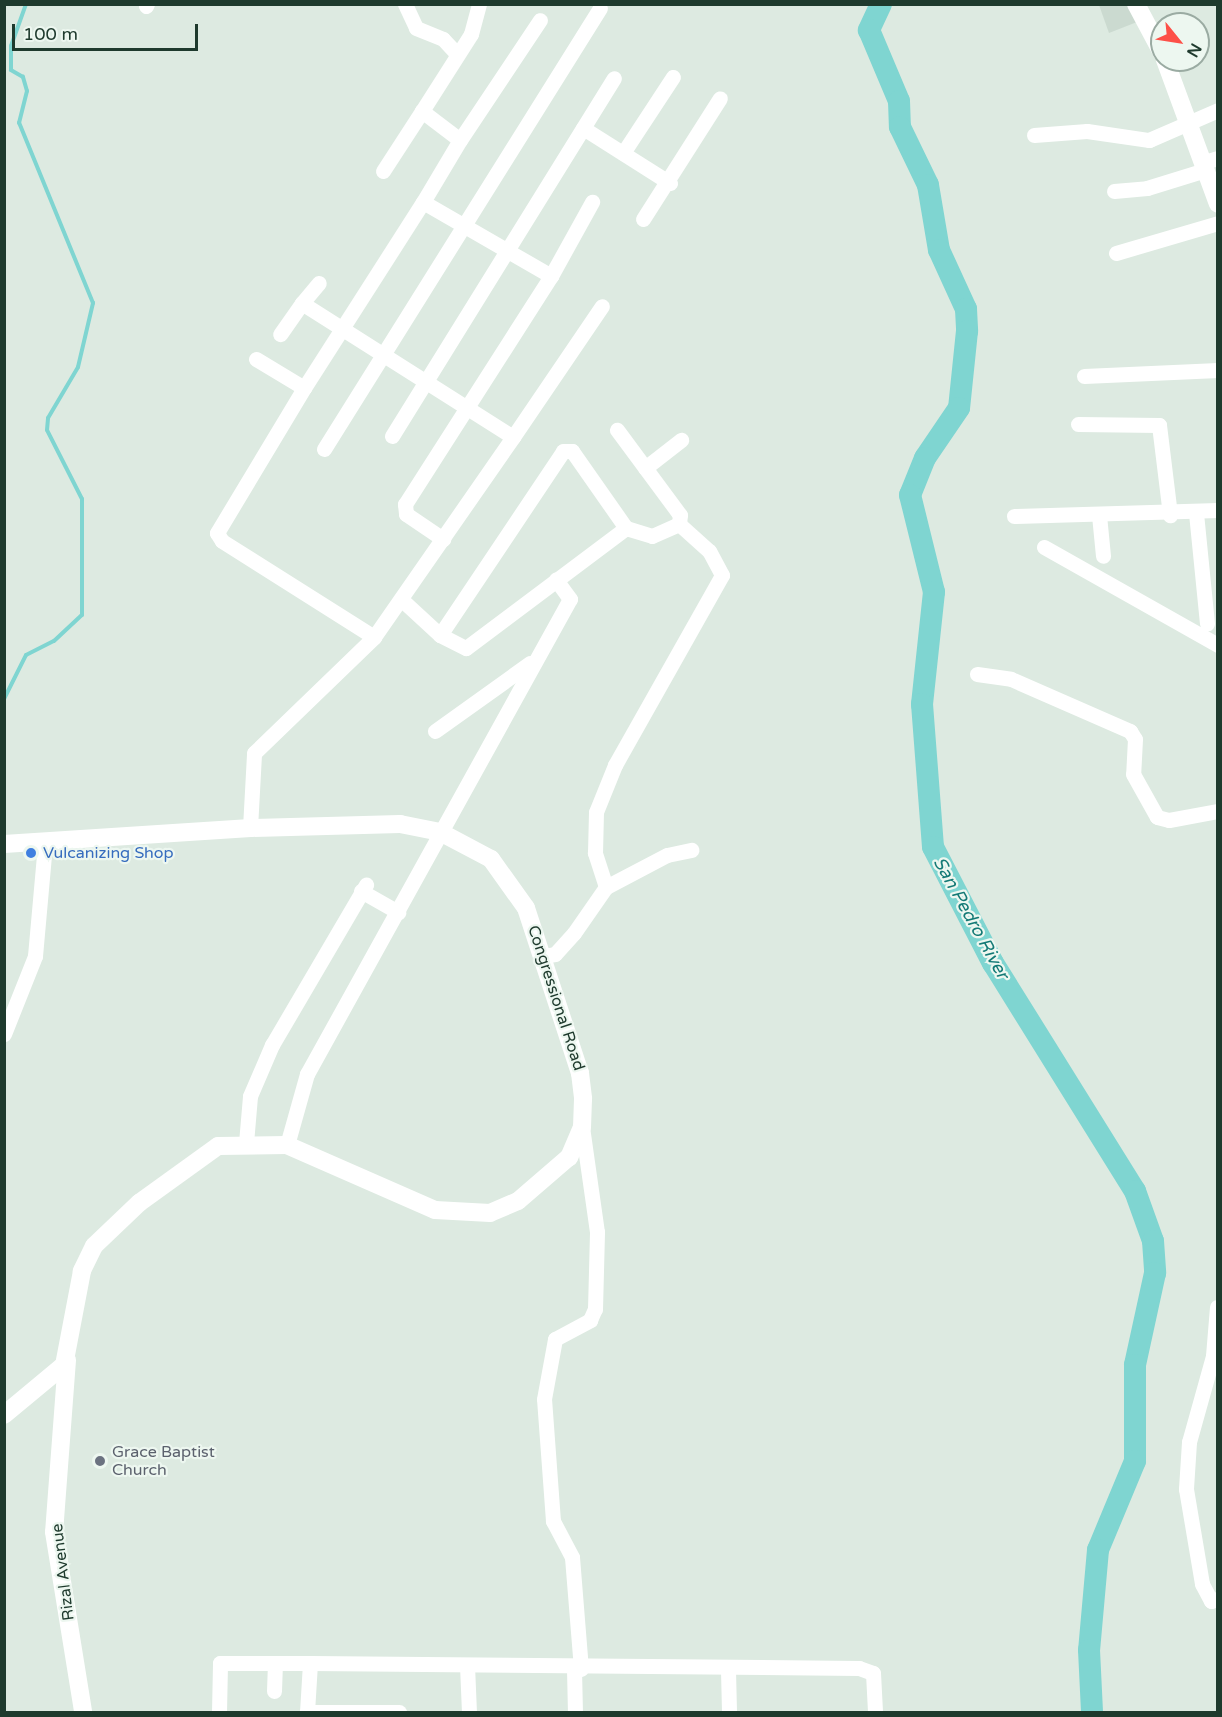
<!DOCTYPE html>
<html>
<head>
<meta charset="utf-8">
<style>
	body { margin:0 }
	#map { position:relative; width:1222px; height:1717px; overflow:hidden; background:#ddeae1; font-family:"Varela Round",sans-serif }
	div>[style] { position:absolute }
	.built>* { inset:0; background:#cbdad0 }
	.stream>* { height:4px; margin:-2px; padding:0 2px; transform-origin:2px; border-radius:2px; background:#7fd5d1 }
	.river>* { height:22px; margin:-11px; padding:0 11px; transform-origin:11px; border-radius:11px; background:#7fd5d1 }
	.minor>* { height:15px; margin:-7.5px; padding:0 7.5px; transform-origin:7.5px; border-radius:7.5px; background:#fff }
	.tertiary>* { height:18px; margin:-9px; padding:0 9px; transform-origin:9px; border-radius:9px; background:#fff }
	.secondary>* { height:18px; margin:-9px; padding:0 9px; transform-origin:9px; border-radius:9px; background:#fff }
	.dots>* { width:16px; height:16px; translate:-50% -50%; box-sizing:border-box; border:3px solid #edf7f0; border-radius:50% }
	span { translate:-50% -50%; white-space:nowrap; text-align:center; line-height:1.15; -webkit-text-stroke:4.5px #edf7f0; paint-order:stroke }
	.shop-label { font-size:16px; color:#366cbe }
	.left { translate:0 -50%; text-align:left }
	.street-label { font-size:16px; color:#1e3a2d }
	.worship-label { font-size:16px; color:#5b616d }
	.water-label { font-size:18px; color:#147a76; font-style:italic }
	.frame { position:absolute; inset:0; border:6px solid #1e3a2d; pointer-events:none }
	.north { position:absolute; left:1150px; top:12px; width:60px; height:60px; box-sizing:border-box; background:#edf7f0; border:2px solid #9aaba2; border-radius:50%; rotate:120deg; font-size:16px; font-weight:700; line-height:24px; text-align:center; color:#1e3a2d }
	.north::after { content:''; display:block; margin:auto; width:21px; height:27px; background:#fd5048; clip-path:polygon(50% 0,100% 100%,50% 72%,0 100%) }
	.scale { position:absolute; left:12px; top:24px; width:186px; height:27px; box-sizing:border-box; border:3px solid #1e3a2d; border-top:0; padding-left:8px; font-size:18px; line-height:21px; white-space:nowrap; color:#1e3a2d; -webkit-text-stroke:4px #edf7f0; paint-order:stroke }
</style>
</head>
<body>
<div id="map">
	<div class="built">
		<i style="clip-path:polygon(1099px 5px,1128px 5px,1137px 22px,1109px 33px)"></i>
	</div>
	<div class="stream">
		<i style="left:4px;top:699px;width:49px;rotate:-63.4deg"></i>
		<i style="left:26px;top:655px;width:31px;rotate:-27deg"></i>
		<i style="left:54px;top:641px;width:38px;rotate:-43deg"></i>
		<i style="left:82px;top:615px;width:116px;rotate:-90deg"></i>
		<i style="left:82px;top:499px;width:77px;rotate:-116.9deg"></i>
		<i style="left:47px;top:430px;width:12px;rotate:-85deg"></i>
		<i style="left:48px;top:418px;width:59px;rotate:-59.5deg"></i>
		<i style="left:78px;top:367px;width:66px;rotate:-76.8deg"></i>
		<i style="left:93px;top:303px;width:195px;rotate:-112.3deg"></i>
		<i style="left:19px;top:123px;width:33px;rotate:-76deg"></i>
		<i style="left:27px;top:91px;width:15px;rotate:-106deg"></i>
		<i style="left:23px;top:77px;width:14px;rotate:-150deg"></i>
		<i style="left:11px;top:70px;width:24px;rotate:-90deg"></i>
		<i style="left:11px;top:46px;width:45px;rotate:-70.3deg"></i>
	</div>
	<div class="river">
		<i style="left:881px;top:4px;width:29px;rotate:115deg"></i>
		<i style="left:869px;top:30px;width:77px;rotate:67.1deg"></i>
		<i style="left:899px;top:101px;width:26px;rotate:88deg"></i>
		<i style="left:900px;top:127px;width:64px;rotate:64.2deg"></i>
		<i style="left:928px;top:185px;width:66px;rotate:80.4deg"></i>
		<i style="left:939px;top:250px;width:65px;rotate:65.4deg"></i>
		<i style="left:966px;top:309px;width:22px;rotate:87deg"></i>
		<i style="left:967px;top:331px;width:77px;rotate:95.9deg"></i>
		<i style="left:959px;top:408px;width:60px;rotate:124.2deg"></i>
		<i style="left:925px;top:458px;width:40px;rotate:112deg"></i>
		<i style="left:910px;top:495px;width:100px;rotate:76.1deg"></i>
		<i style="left:934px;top:592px;width:113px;rotate:96.1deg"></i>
		<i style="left:922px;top:704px;width:143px;rotate:85.6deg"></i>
		<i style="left:933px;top:847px;width:131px;rotate:62.7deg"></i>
		<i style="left:993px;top:963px;width:269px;rotate:58.1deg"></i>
		<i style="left:1135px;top:1191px;width:53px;rotate:70.2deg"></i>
		<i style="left:1153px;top:1241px;width:32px;rotate:86deg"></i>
		<i style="left:1155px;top:1273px;width:94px;rotate:102.3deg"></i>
		<i style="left:1135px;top:1365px;width:96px;rotate:90deg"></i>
		<i style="left:1135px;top:1461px;width:96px;rotate:112.6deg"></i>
		<i style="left:1098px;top:1550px;width:100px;rotate:95.1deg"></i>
		<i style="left:1089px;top:1650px;width:62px;rotate:87.2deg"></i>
	</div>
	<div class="minor">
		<i style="left:405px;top:4px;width:26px;rotate:65deg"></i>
		<i style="left:416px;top:28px;width:29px;rotate:22deg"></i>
		<i style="left:443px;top:39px;width:21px;rotate:47deg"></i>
		<i style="left:146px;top:6px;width:2px;rotate:-63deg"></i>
		<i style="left:583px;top:128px;width:103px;rotate:32.3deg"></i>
		<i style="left:1034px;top:135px;width:53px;rotate:-4.3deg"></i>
		<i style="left:1087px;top:131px;width:63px;rotate:8.3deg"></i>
		<i style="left:1149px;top:140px;width:75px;rotate:-23.5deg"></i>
		<i style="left:460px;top:140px;width:144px;rotate:-56.3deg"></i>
		<i style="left:623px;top:153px;width:91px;rotate:-56.7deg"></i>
		<i style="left:1211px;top:160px;width:7px;rotate:-16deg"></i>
		<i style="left:383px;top:171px;width:72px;rotate:-57deg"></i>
		<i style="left:1114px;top:191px;width:33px;rotate:-5deg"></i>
		<i style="left:1147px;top:188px;width:61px;rotate:-17.2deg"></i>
		<i style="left:423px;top:202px;width:72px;rotate:-59.2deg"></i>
		<i style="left:460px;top:140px;width:48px;rotate:-142.7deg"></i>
		<i style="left:422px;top:111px;width:91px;rotate:-57.5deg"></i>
		<i style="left:471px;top:34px;width:31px;rotate:-75deg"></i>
		<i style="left:643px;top:219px;width:143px;rotate:-57.5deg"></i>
		<i style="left:1116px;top:253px;width:106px;rotate:-16.4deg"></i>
		<i style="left:551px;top:276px;width:85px;rotate:-61deg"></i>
		<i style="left:302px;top:303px;width:26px;rotate:-50deg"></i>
		<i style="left:256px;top:359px;width:56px;rotate:31.1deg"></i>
		<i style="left:304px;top:388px;width:221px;rotate:-57.4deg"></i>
		<i style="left:423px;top:202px;width:148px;rotate:30deg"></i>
		<i style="left:551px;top:276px;width:271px;rotate:122.6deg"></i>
		<i style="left:405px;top:504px;width:10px;rotate:84deg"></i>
		<i style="left:406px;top:514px;width:45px;rotate:34deg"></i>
		<i style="left:1084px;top:376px;width:134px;rotate:-2.6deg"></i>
		<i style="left:304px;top:388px;width:169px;rotate:121deg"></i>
		<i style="left:217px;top:533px;width:9px;rotate:58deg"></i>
		<i style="left:222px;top:541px;width:180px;rotate:32.3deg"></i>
		<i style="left:1078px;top:424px;width:81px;rotate:0.7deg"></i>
		<i style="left:1159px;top:425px;width:91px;rotate:83deg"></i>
		<i style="left:392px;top:436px;width:421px;rotate:-58.2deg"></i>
		<i style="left:513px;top:437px;width:158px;rotate:-55.8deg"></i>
		<i style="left:324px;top:449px;width:520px;rotate:-57.96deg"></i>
		<i style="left:645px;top:468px;width:46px;rotate:-37.9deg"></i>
		<i style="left:1196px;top:513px;width:111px;rotate:84.3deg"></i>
		<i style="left:1099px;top:515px;width:41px;rotate:84.4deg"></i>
		<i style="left:1014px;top:516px;width:204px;rotate:-1.7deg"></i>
		<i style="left:1044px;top:547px;width:200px;rotate:29.4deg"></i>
		<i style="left:402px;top:600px;width:52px;rotate:42.6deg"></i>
		<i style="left:440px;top:635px;width:29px;rotate:27deg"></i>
		<i style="left:466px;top:648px;width:200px;rotate:-36.9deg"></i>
		<i style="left:440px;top:635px;width:221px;rotate:-56.2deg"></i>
		<i style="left:563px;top:451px;width:9px"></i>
		<i style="left:572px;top:451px;width:94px;rotate:55deg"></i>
		<i style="left:626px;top:528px;width:27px;rotate:17deg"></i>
		<i style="left:652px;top:536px;width:30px;rotate:-24deg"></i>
		<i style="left:679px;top:524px;width:9px;rotate:-84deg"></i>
		<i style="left:680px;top:515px;width:106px;rotate:-126.5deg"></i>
		<i style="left:977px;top:674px;width:34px;rotate:8deg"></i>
		<i style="left:1011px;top:679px;width:130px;rotate:23.6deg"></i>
		<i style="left:1130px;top:731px;width:9px;rotate:58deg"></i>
		<i style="left:1135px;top:739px;width:35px;rotate:93deg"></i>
		<i style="left:1133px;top:774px;width:49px;rotate:60.8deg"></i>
		<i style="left:1157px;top:817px;width:12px;rotate:14deg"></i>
		<i style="left:1169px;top:820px;width:50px;rotate:-10.4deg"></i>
		<i style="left:435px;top:731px;width:117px;rotate:-35.6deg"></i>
		<i style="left:250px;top:828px;width:75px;rotate:-86.9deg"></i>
		<i style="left:254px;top:753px;width:167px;rotate:-44deg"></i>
		<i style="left:374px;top:637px;width:244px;rotate:-55.2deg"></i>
		<i style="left:513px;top:437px;width:250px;rotate:-147.6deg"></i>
		<i style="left:302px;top:303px;width:38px;rotate:125deg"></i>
		<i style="left:606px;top:887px;width:36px;rotate:-108deg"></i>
		<i style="left:595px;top:853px;width:41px;rotate:-88.6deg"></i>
		<i style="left:596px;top:812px;width:51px;rotate:-68deg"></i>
		<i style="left:615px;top:765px;width:218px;rotate:-60.6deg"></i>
		<i style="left:722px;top:575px;width:27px;rotate:-118deg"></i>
		<i style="left:709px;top:551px;width:40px;rotate:-138deg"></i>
		<i style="left:361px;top:891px;width:43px;rotate:29.6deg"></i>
		<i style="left:543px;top:956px;width:12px;rotate:-9deg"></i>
		<i style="left:555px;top:954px;width:28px;rotate:-48deg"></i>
		<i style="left:574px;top:933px;width:56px;rotate:-55.2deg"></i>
		<i style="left:606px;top:887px;width:69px;rotate:-27.7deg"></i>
		<i style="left:667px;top:855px;width:25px;rotate:-12deg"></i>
		<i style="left:4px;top:1034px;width:84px;rotate:-68.3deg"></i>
		<i style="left:35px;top:956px;width:112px;rotate:-84.9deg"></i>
		<i style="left:246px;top:1143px;width:47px;rotate:-85.1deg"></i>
		<i style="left:250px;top:1096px;width:56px;rotate:-66.7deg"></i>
		<i style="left:272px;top:1045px;width:186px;rotate:-59.6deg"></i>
		<i style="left:287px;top:1145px;width:74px;rotate:-74.3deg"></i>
		<i style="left:307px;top:1074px;width:543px;rotate:-61.03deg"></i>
		<i style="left:570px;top:599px;width:24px;rotate:-126deg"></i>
		<i style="left:1217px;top:1307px;width:49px;rotate:94.7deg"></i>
		<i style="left:1213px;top:1356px;width:89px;rotate:105.6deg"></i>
		<i style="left:1189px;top:1442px;width:47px;rotate:93.7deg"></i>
		<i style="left:1186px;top:1489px;width:96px;rotate:80.4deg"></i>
		<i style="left:1202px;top:1584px;width:19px;rotate:62deg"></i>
		<i style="left:1211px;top:1601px;width:7px;rotate:-16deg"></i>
		<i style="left:310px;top:1663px;width:49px;rotate:93.5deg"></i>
		<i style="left:307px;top:1712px;width:92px"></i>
		<i style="left:467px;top:1665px;width:47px;rotate:87.6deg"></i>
		<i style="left:574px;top:1669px;width:43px;rotate:88.7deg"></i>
		<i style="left:581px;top:1669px;width:112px;rotate:-94.6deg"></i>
		<i style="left:572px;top:1557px;width:41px;rotate:-117.8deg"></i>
		<i style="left:553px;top:1521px;width:122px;rotate:-94.2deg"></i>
		<i style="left:544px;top:1399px;width:61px;rotate:-79.6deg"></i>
		<i style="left:555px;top:1339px;width:40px;rotate:-28deg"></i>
		<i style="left:590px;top:1320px;width:12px;rotate:-66deg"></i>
		<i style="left:595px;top:1309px;width:77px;rotate:-88.5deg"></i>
		<i style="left:597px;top:1232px;width:106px;rotate:-98.1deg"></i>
		<i style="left:728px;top:1670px;width:42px;rotate:88.6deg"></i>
		<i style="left:274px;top:1691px;width:28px;rotate:-88deg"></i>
		<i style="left:219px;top:1712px;width:49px;rotate:-88.8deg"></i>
		<i style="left:220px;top:1663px;width:90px"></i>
		<i style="left:310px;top:1663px;width:549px;rotate:0.52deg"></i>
		<i style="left:859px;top:1668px;width:15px;rotate:20deg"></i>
		<i style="left:873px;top:1673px;width:39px;rotate:87deg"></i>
	</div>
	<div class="tertiary">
		<i style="left:1136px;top:4px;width:55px;rotate:62deg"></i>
		<i style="left:1165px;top:60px;width:153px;rotate:69.8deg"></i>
	</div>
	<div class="secondary">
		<i style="left:4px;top:844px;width:247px;rotate:-3.7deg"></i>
		<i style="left:250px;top:828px;width:150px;rotate:-1.5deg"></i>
		<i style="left:400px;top:824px;width:41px;rotate:11.3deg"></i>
		<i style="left:440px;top:832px;width:58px;rotate:27.9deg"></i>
		<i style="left:491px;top:859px;width:60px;rotate:54.5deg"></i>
		<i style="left:526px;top:908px;width:174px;rotate:71.9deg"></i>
		<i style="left:580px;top:1073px;width:26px;rotate:83deg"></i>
		<i style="left:583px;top:1099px;width:28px;rotate:92deg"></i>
		<i style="left:582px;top:1127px;width:33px;rotate:113deg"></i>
		<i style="left:569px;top:1157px;width:67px;rotate:139.2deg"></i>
		<i style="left:518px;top:1201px;width:30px;rotate:157deg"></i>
		<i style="left:490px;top:1213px;width:55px;rotate:-176.9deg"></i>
		<i style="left:435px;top:1210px;width:162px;rotate:-156.3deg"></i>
		<i style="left:287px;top:1145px;width:69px;rotate:179.2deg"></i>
		<i style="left:218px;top:1146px;width:97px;rotate:144.2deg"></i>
		<i style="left:139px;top:1203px;width:62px;rotate:136.3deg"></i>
		<i style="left:94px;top:1246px;width:28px;rotate:116deg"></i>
		<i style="left:82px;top:1271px;width:96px;rotate:100.8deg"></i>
		<i style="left:64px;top:1365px;width:78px;rotate:140.2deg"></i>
		<i style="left:67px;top:1360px;width:172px;rotate:94.3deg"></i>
		<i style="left:54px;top:1532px;width:182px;rotate:80.8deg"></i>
	</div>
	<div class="dots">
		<i style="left:31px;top:853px;background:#3f7fe0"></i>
		<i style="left:100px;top:1461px;background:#6b7280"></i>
	</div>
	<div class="shop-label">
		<span class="left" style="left:43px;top:853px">Vulcanizing Shop</span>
	</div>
	<div class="street-label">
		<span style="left:556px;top:998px;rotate:72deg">Congressional Road</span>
		<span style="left:63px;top:1572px;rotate:-97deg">Rizal Avenue</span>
	</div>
	<div class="worship-label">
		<span class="left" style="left:112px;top:1461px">Grace Baptist<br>Church</span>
	</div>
	<div class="water-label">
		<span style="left:971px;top:918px;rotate:61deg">San Pedro River</span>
	</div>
	<div class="frame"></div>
	<div class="north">N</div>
	<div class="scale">100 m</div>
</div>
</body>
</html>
